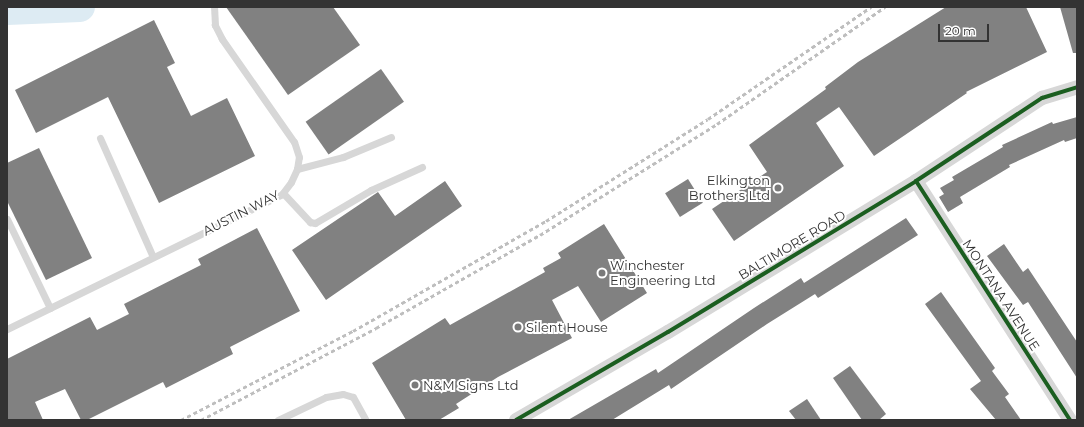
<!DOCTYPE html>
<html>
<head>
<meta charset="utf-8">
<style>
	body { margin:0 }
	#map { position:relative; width:1084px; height:427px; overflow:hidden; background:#fff; font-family:Montserrat,sans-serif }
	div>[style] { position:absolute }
	.river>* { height:30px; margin:-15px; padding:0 15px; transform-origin:15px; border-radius:15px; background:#ddebf3 }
	.building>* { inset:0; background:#818181; transform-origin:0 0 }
	.service>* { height:7px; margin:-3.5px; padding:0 3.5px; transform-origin:3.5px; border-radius:3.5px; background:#d7d7d7 }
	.minor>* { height:14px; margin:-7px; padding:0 7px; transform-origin:7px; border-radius:7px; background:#d7d7d7 }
	.rail>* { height:3px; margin-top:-1.5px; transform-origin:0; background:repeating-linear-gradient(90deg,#bebebe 0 4px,transparent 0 7px) }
	.cycleway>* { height:4px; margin:-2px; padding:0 2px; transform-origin:2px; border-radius:2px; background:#1b5e20 }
	.dots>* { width:11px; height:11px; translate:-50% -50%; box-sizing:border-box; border:2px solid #fff; border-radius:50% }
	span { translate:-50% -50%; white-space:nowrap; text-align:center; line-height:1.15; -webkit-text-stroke:4px #fff; paint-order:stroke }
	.poi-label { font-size:13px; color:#333 }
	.right { translate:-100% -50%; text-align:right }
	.left { translate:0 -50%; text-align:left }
	.street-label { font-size:13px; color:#333 }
	.frame { position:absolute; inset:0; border:8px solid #333; pointer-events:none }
	.scale { position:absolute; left:938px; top:24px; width:51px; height:18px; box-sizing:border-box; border:2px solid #333; border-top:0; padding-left:5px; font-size:12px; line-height:14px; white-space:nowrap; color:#333; -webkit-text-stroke:3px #fff; paint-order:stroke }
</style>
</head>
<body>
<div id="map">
	<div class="river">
		<i style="left:7px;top:10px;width:73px;rotate:-2.4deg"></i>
	</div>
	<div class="building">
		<i style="clip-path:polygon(226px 7px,333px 7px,360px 45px,288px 95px)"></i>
		<i style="clip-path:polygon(946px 7px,1026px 7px,1047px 52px,966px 92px,967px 93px,874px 156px,839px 107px,816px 123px,844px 166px,734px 241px,712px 209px,767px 172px,749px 145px,826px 89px,825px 87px,858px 62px)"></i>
		<i style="clip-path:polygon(1060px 7px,1077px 7px,1077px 53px,1073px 53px)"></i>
		<i style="clip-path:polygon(154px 20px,175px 63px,167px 67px,191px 116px,227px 98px,255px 156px,159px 203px,108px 97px,36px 133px,15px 90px)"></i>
		<i style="left:381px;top:69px;width:40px;height:92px;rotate:55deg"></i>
		<i style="clip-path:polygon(1077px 117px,1077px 138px,1065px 142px,1064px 140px,1009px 165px,1010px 167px,960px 197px,963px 203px,948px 212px,939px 197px,944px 194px,940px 188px,954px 180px,952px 177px,1003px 147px,1002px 145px,1052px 122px,1053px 124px)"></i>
		<i style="clip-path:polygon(39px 148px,92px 258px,46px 280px,7px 201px,7px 163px)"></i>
		<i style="left:688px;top:179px;width:28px;height:27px;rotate:58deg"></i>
		<i style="clip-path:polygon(445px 181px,462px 206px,326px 300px,292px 250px,378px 192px,395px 216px)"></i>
		<i style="clip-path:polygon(906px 218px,918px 235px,818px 298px,815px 294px,767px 324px,671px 389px,669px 385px,612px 420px,568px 420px,656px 369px,658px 373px,754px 308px,801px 278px,804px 283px)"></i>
		<i style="clip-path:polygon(604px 224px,647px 293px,601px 322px,578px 286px,552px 300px,572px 338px,498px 377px,456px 404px,459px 408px,439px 420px,406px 420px,372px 363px,445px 318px,450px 325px,545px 272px,543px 268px,561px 258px,558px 253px)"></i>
		<i style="clip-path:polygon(257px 228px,300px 311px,230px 347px,233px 354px,166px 388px,163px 382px,87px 420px,81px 420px,65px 389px,35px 402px,43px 420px,7px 420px,7px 359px,90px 317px,97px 330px,129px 314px,124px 304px,201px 265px,198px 259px)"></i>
		<i style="clip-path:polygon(1004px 244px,1023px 272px,1028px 268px,1077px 342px,1077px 378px,1028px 302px,1023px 305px,987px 256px)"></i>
		<i style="clip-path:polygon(941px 292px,995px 368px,992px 371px,1009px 394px,1005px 397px,1021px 420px,996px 420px,970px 389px,981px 381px,925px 304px)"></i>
		<i style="clip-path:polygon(850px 366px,886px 414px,879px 420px,862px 420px,833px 378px)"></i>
		<i style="clip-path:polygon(807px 399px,821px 420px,796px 420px,789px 411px)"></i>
	</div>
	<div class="service">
		<i style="left:100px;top:138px;width:130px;rotate:66deg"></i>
		<i style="left:297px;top:169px;width:48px;rotate:-14.6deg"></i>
		<i style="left:343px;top:157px;width:52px;rotate:-22.6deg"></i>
		<i style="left:283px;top:193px;width:40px;rotate:47deg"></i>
		<i style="left:310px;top:222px;width:5px;rotate:11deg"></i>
		<i style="left:315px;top:223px;width:65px;rotate:-30.5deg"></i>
		<i style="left:371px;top:190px;width:56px;rotate:-24.3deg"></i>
		<i style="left:7px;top:219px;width:99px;rotate:64.2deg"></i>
		<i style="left:7px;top:329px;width:306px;rotate:-26.1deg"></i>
		<i style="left:282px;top:194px;width:15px;rotate:-53deg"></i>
		<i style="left:291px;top:182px;width:14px;rotate:-65deg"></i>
		<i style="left:297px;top:169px;width:12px;rotate:-81deg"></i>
		<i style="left:299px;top:157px;width:16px;rotate:-108deg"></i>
		<i style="left:294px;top:142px;width:126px;rotate:-125deg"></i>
		<i style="left:222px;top:39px;width:16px;rotate:-117deg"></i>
		<i style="left:215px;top:25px;width:18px;rotate:-93deg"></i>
		<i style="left:278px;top:420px;width:53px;rotate:-25.6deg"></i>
		<i style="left:326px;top:397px;width:17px;rotate:-10deg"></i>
		<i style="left:343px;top:394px;width:10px;rotate:17deg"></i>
		<i style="left:353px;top:397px;width:26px;rotate:61deg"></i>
	</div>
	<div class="minor">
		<i style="left:916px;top:181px;width:284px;rotate:57.2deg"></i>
		<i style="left:516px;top:420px;width:176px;rotate:-30.1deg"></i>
		<i style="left:668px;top:332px;width:290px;rotate:-31.3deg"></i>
		<i style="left:916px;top:181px;width:151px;rotate:-33.4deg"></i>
		<i style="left:1042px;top:98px;width:37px;rotate:-17deg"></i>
	</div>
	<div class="rail">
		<i style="left:181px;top:420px;width:194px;rotate:-27.4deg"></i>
		<i style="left:353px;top:331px;width:222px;rotate:-29.7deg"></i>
		<i style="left:546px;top:221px;width:191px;rotate:-32.2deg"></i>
		<i style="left:708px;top:119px;width:198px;rotate:-34.5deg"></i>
		<i style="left:201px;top:420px;width:198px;rotate:-27.7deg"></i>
		<i style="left:376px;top:328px;width:189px;rotate:-29.6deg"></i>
		<i style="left:540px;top:235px;width:209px;rotate:-32.1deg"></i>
		<i style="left:717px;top:124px;width:205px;rotate:-34.9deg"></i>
	</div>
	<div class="cycleway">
		<i style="left:916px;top:181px;width:284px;rotate:57.2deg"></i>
		<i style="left:516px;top:420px;width:176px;rotate:-30.1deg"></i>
		<i style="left:668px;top:332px;width:290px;rotate:-31.3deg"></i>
		<i style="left:916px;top:181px;width:151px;rotate:-33.4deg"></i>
		<i style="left:1042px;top:98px;width:37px;rotate:-17deg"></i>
	</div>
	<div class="dots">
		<i style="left:778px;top:188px;background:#7a7a7a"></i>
		<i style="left:602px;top:273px;background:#7a7a7a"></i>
		<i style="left:518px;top:327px;background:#7a7a7a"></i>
		<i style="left:415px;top:385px;background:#7a7a7a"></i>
	</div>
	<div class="poi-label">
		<span class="right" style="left:770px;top:188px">Elkington<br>Brothers Ltd</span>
		<span class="left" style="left:610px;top:273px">Winchester<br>Engineering Ltd</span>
		<span class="left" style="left:526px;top:327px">Silent House</span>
		<span class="left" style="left:423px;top:385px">N&amp;M Signs Ltd</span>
	</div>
	<div class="street-label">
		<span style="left:241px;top:213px;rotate:-27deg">AUSTIN WAY</span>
		<span style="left:792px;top:245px;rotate:-31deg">BALTIMORE ROAD</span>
		<span style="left:1001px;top:295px;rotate:57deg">MONTANA AVENUE</span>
	</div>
	<div class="frame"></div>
	<div class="scale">20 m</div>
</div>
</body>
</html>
